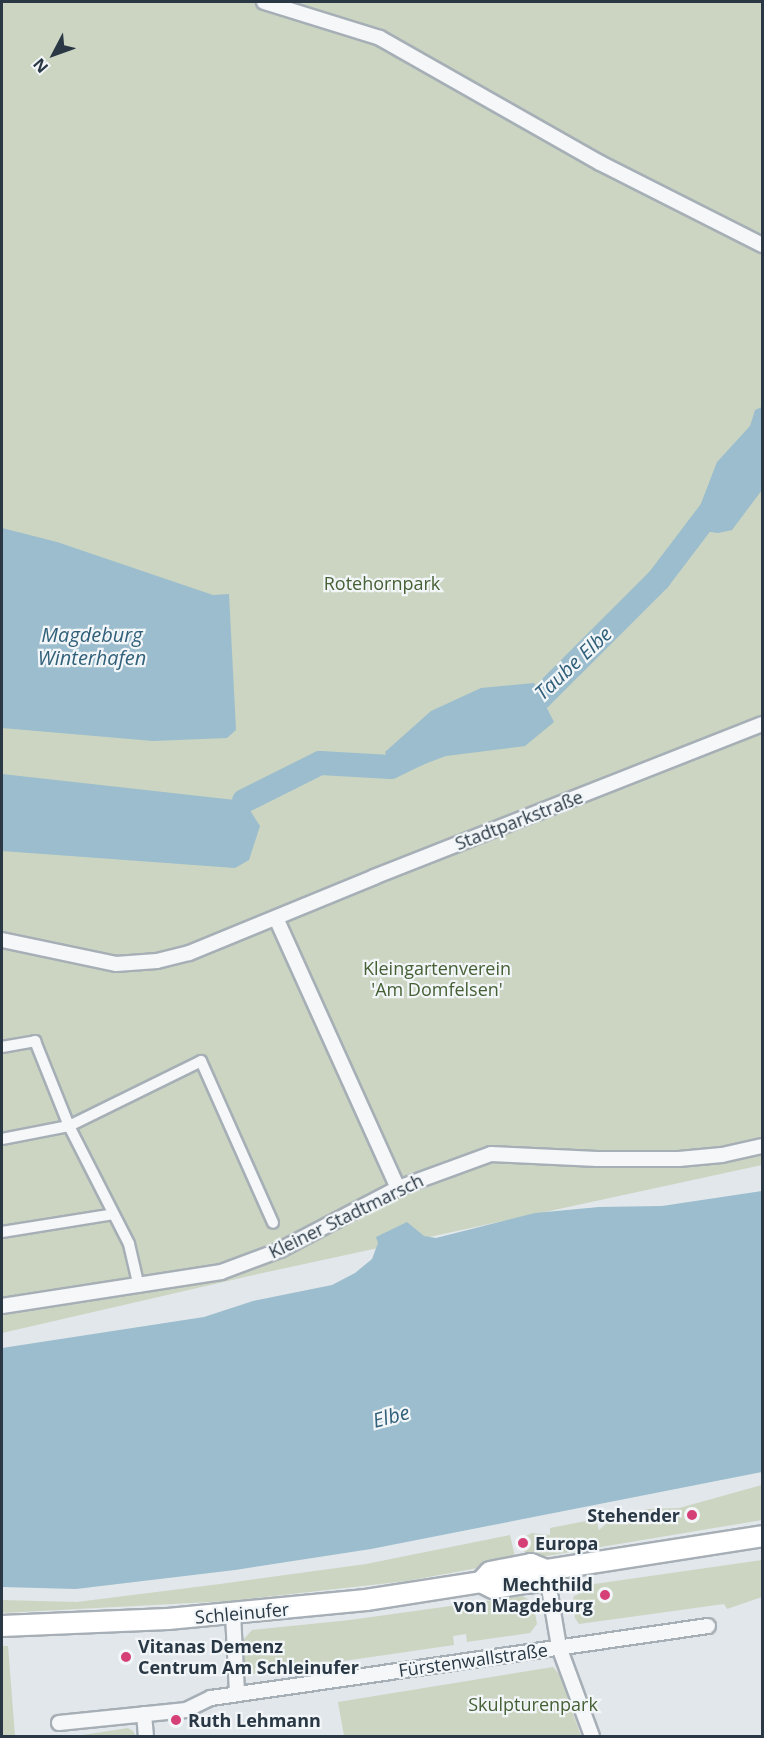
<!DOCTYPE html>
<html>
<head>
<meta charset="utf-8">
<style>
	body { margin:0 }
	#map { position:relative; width:764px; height:1738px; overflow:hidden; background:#e2e7eb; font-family:"Open Sans",sans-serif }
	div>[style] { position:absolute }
	.green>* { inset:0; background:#cbd5c2 }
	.water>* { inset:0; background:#9bbdcd }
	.river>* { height:24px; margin:-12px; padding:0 12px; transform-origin:12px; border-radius:12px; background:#9bbdcd }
	.roads { filter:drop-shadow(2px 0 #a7afb6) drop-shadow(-2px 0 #a7afb6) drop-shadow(0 2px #a7afb6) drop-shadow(0 -2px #a7afb6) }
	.pedestrian>* { height:10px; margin:-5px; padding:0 5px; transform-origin:5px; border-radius:5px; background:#f5f7f9 }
	.minor>* { height:14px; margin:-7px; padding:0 7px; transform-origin:7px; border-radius:7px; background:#f5f7f9 }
	.secondary>* { height:20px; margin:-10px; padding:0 10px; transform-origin:10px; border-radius:10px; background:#fff }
	.dots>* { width:16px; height:16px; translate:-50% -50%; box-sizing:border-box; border:3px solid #f2f6f8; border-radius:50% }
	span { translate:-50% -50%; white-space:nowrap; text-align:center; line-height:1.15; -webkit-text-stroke:4.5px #f2f6f8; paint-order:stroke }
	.park-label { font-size:18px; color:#466035 }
	.street-label { font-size:18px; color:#293844 }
	.poi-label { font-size:18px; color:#293844; font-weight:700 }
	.right { translate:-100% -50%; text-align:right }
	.left { translate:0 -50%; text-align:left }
	.water-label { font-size:20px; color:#31607a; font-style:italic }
	.frame { position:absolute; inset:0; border:3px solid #293844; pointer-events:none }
	.north { position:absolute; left:24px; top:24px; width:60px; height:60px; -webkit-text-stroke:4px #f2f6f8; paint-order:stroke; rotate:229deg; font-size:16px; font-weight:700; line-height:24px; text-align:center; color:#293844 }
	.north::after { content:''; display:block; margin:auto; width:21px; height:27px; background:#293844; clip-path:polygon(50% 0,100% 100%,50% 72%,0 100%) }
</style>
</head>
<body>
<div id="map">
	<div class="green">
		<i style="clip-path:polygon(2px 2px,762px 2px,762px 1165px,258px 1274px,2px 1333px)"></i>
		<i style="clip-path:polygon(762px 1485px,762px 1520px,529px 1559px,520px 1545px,519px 1539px,532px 1533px,550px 1535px,550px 1528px,596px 1519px,599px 1530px,616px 1515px,648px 1509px,679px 1508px)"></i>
		<i style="clip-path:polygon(510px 1535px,516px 1561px,407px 1581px,229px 1601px,2px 1613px,2px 1600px,77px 1602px,220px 1584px,366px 1564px)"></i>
		<i style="clip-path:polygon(762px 1560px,762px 1597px,727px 1609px,724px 1604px,579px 1624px,575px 1618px,572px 1603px,574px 1596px,579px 1594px,580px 1586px)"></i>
		<i style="clip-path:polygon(522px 1596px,533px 1602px,537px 1624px,530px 1633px,467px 1642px,466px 1634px,453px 1636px,454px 1645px,254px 1674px,246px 1668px,242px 1659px,244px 1639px,252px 1630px,350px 1620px)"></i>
		<i style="clip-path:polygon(2px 1646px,8px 1646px,15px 1736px,2px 1736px)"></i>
		<i style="clip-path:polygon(553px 1667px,559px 1674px,581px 1736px,344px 1736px,338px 1702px)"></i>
		<i style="clip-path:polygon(128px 1728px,133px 1731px,136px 1736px,76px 1736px)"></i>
	</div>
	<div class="water">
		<i style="clip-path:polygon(762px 407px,762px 490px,732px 530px,718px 533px,703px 531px,695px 519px,717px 462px,750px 426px,755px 410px)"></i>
		<i style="clip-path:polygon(2px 528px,57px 542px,213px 595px,229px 594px,236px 730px,227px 738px,153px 741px,2px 728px)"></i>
		<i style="clip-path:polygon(534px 683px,554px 722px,525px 746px,446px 756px,406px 771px,391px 767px,385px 752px,431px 711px,481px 688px)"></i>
		<i style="clip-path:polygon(2px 774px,244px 801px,260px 826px,249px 860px,235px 868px,2px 851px)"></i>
		<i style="clip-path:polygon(762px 1191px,762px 1472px,371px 1549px,235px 1570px,76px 1589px,2px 1587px,2px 1348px,204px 1317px,253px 1301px,332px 1285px,355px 1273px,372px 1259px,378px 1243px,376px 1237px,407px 1222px,424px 1236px,436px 1238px,535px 1213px,599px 1207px,662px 1206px)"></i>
	</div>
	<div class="river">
		<i style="left:512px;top:711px;width:32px;rotate:-26deg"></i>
		<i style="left:541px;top:697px;width:167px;rotate:-45deg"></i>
		<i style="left:659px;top:579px;width:99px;rotate:-52.8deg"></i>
		<i style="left:244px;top:801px;width:85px;rotate:-26.6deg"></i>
		<i style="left:320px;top:763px;width:71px;rotate:3.2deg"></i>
		<i style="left:391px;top:767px;width:32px;rotate:-26deg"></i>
	</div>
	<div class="roads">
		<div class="pedestrian">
			<i style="left:2px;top:1047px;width:34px;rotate:-10deg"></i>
			<i style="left:35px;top:1041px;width:92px;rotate:68.2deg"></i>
			<i style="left:69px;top:1126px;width:132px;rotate:63deg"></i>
			<i style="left:129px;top:1244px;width:44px;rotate:76.9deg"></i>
			<i style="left:2px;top:1139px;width:68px;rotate:-11deg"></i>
			<i style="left:69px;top:1126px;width:147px;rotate:-26.2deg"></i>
			<i style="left:201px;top:1061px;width:177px;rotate:66deg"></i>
			<i style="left:2px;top:1232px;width:113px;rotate:-9.1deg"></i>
		</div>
		<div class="minor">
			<i style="left:264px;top:2px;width:121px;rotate:17.2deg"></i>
			<i style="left:380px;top:38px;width:253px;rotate:29.6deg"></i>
			<i style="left:600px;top:163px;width:182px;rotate:26.8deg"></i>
			<i style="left:276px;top:918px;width:296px;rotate:65.7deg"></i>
			<i style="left:2px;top:940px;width:116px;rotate:11.9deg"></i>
			<i style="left:116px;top:964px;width:41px;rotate:-4.2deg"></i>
			<i style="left:157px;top:961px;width:33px;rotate:-14deg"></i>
			<i style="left:189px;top:953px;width:200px;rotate:-22.3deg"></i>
			<i style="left:374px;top:877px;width:417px;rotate:-21.5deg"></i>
			<i style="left:2px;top:1306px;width:222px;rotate:-8.8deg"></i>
			<i style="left:221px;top:1272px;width:63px;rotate:-20.4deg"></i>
			<i style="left:280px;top:1250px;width:133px;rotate:-27.7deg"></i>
			<i style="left:398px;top:1188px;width:99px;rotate:-20.1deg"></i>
			<i style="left:491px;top:1154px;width:106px;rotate:2.7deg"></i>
			<i style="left:597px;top:1159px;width:82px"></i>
			<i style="left:679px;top:1159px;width:43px;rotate:-5.3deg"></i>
			<i style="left:722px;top:1155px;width:41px;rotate:-12.7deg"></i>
			<i style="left:546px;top:1570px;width:78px;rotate:80.4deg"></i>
			<i style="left:559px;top:1647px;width:95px;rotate:69.7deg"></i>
			<i style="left:233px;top:1614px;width:80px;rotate:87.1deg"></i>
			<i style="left:144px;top:1714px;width:22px;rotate:85deg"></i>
			<i style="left:59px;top:1723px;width:128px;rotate:-5.8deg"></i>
			<i style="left:186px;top:1710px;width:28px;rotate:-26deg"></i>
			<i style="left:211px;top:1698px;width:502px;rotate:-8.24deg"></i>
		</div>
		<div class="secondary">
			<i style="left:481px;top:1582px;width:13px;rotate:27deg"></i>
			<i style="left:493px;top:1588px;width:33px;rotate:-9deg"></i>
			<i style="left:526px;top:1583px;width:8px;rotate:-7deg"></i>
			<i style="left:534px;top:1582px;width:17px;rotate:-45deg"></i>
			<i style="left:2px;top:1626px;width:166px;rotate:-2.4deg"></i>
			<i style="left:168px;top:1619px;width:199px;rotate:-5.5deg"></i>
			<i style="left:366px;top:1600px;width:116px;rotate:-8.9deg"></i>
			<i style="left:481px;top:1582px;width:13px;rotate:-48deg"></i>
			<i style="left:490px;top:1572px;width:42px;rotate:-11deg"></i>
			<i style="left:531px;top:1564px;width:16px;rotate:22deg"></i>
			<i style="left:546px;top:1570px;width:219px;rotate:-8.9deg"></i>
		</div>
	</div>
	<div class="dots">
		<i style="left:692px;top:1515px;background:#d54176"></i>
		<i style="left:523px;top:1543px;background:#d54176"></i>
		<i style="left:605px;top:1595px;background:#d54176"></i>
		<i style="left:126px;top:1657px;background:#d54176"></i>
		<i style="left:176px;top:1720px;background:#d54176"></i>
	</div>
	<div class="park-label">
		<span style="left:382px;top:583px">Rotehornpark</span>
		<span style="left:437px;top:979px">Kleingartenverein<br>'Am Domfelsen'</span>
		<span style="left:533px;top:1704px">Skulpturenpark</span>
	</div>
	<div class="street-label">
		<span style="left:519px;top:820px;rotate:-21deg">Stadtparkstraße</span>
		<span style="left:346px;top:1216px;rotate:-26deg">Kleiner Stadtmarsch</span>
		<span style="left:242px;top:1613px;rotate:-5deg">Schleinufer</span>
		<span style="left:473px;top:1660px;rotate:-8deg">Fürstenwallstraße</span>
	</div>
	<div class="poi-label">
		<span class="right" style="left:680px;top:1515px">Stehender</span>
		<span class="left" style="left:535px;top:1543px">Europa</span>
		<span class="right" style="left:593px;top:1595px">Mechthild<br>von Magdeburg</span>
		<span class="left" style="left:138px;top:1657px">Vitanas Demenz<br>Centrum Am Schleinufer</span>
		<span class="left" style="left:188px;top:1720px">Ruth Lehmann</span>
	</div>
	<div class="water-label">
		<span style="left:92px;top:646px">Magdeburg<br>Winterhafen</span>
		<span style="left:573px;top:663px;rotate:-43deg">Taube Elbe</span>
		<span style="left:391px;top:1416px;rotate:-15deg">Elbe</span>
	</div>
	<div class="frame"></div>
	<div class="north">N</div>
</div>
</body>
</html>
